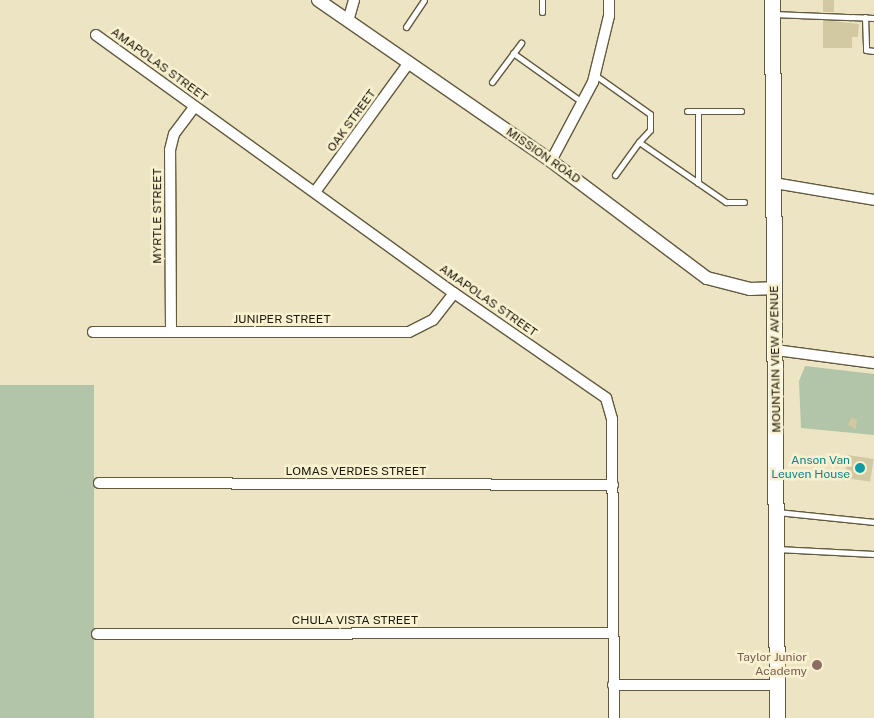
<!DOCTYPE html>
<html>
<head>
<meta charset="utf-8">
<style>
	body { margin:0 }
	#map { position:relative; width:874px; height:718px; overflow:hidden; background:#ece4c3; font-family:"Public Sans",sans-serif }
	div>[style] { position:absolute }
	.green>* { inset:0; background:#b3c5a8; transform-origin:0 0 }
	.building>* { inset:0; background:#d2c9a3; transform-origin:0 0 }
	.roads { filter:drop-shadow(1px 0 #625a3e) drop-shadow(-1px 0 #625a3e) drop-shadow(0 1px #625a3e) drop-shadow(0 -1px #625a3e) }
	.service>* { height:5px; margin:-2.5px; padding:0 2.5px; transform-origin:2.5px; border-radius:2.5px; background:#fff }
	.minor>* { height:10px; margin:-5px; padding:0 5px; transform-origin:5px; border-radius:5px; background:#fff }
	.tertiary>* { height:12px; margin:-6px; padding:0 6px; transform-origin:6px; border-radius:6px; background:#fff }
	.secondary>* { height:15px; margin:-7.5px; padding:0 7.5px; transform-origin:7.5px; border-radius:7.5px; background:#fff }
	.dots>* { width:14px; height:14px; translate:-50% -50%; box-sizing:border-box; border:2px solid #f9f1d0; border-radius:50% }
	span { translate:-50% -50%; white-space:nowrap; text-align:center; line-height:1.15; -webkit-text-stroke:5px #f9f1d0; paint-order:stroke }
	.street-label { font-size:12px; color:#1c190d }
	.culture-label { font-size:12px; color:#0d838f }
	.right { translate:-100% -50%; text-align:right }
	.education-label { font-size:12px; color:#785e54 }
</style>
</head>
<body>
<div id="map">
	<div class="green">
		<i style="clip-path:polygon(805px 366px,874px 374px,874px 435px,801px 428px,799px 381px)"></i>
		<i style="left:0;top:385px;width:94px;height:333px"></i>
	</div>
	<div class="building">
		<i style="left:823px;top:0;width:11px;height:12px"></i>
		<i style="clip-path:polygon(823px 20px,859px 24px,858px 37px,852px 37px,852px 48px,823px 48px)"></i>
		<i style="clip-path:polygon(851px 418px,857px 419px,856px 429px,848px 425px)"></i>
		<i style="left:848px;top:455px;width:26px;height:23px;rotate:9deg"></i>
	</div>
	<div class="roads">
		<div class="service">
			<i style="left:542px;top:0;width:12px;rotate:90deg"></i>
			<i style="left:773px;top:14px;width:101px;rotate:2.3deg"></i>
			<i style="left:865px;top:17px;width:33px;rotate:88deg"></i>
			<i style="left:866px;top:50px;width:8px;rotate:7deg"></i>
			<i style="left:406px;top:27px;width:32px;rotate:-56deg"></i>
			<i style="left:513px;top:53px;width:85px;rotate:35.4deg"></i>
			<i style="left:595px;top:75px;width:67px;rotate:35.3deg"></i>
			<i style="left:650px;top:114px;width:16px;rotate:90deg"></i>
			<i style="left:650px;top:130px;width:16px;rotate:133deg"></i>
			<i style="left:639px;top:142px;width:106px;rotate:34.6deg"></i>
			<i style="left:726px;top:202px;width:18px"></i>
			<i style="left:492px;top:82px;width:49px;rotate:-53.4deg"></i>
			<i style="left:687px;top:111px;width:54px"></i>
			<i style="left:698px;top:111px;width:72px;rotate:90deg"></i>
			<i style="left:615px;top:175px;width:41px;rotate:-54deg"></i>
			<i style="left:777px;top:512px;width:98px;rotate:5.9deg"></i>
			<i style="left:777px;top:549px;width:97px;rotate:3deg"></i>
		</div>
		<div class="minor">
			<i style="left:348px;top:21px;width:22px;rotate:-74deg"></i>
			<i style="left:96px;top:35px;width:441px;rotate:35.8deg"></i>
			<i style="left:454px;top:293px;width:185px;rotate:34.6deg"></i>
			<i style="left:606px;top:398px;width:22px;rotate:74deg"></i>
			<i style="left:612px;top:419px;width:299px;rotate:89.6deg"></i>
			<i style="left:551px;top:161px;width:89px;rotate:-62deg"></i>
			<i style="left:593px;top:82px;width:68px;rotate:-76.4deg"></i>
			<i style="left:609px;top:16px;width:16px;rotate:-90deg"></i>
			<i style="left:774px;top:183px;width:101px;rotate:9.6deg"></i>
			<i style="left:315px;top:192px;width:158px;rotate:-54deg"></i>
			<i style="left:93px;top:332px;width:316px"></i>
			<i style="left:409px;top:332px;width:27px;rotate:-27deg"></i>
			<i style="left:433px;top:320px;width:34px;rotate:-52deg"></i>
			<i style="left:171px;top:332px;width:182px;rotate:-90.3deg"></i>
			<i style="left:170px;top:150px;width:16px;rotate:-76deg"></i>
			<i style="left:174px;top:134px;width:34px;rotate:-53deg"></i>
			<i style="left:776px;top:350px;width:99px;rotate:7.6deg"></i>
			<i style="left:99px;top:483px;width:514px;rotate:0.22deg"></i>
			<i style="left:97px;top:634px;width:516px;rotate:-0.11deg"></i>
			<i style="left:613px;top:685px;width:164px"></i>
		</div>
		<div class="tertiary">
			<i style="left:318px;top:0;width:283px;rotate:34.6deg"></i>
			<i style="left:551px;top:161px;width:195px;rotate:36.9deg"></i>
			<i style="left:707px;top:278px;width:44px;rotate:14.3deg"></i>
			<i style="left:750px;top:289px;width:25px;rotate:-2deg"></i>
		</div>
		<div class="secondary">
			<i style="left:772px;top:0;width:718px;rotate:89.6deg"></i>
		</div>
	</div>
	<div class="dots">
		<i style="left:860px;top:468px;background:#0f9aa8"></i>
		<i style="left:817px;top:665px;background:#8d6e63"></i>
	</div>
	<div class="street-label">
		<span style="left:159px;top:65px;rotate:36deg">AMAPOLAS STREET</span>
		<span style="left:352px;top:121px;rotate:-54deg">OAK STREET</span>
		<span style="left:543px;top:156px;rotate:35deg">MISSION ROAD</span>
		<span style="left:158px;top:216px;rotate:-90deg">MYRTLE STREET</span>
		<span style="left:488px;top:301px;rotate:35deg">AMAPOLAS STREET</span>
		<span style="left:282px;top:320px">JUNIPER STREET</span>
		<span style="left:776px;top:359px;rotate:-91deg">MOUNTAIN VIEW AVENUE</span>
		<span style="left:356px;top:472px">LOMAS VERDES STREET</span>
		<span style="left:355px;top:621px">CHULA VISTA STREET</span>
	</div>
	<div class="culture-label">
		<span class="right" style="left:850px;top:468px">Anson Van<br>Leuven House</span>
	</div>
	<div class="education-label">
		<span class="right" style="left:807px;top:665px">Taylor Junior<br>Academy</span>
	</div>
</div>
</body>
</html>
